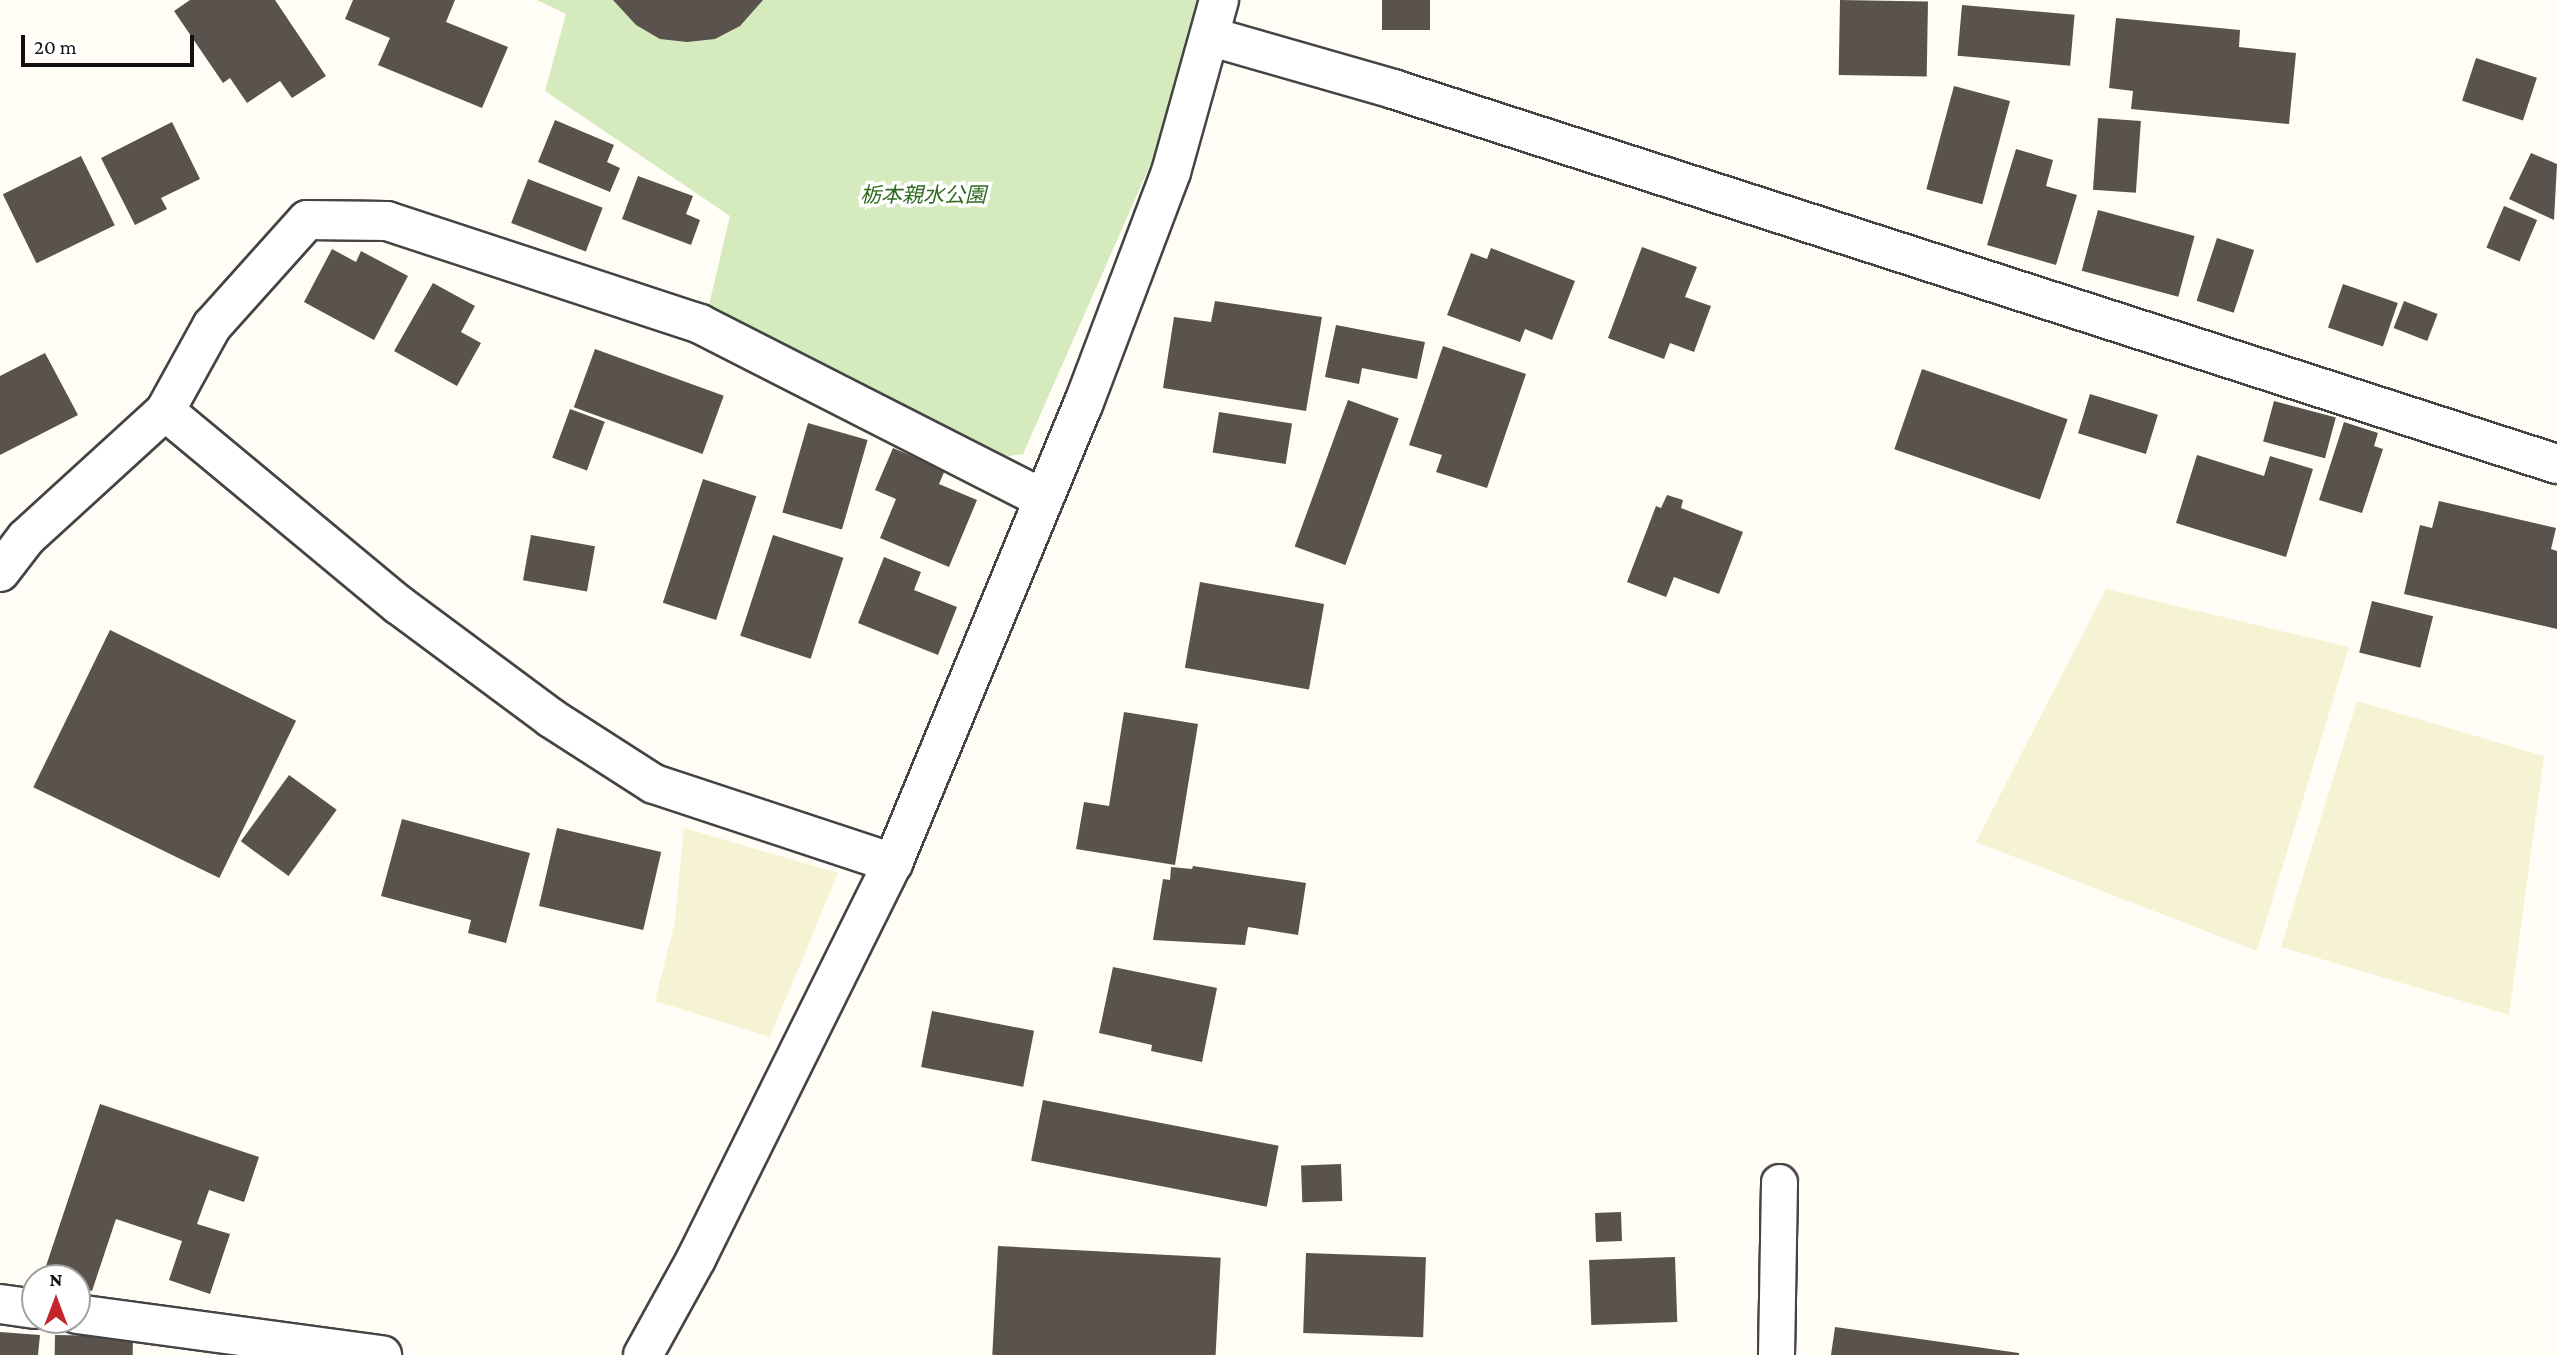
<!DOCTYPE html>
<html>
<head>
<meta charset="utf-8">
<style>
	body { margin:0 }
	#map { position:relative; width:2557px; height:1355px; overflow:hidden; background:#fffdf5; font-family:"Crimson Pro","Noto Sans JP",serif }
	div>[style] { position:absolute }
	.farmland>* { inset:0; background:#f6f3d4 }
	.green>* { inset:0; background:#d5ebbd }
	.building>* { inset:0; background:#5a524d; transform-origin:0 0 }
	.roads { filter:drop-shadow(2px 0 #444) drop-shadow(-2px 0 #444) drop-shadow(0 2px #444) drop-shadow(0 -2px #444) }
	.lane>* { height:35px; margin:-17.5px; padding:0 17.5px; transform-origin:17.5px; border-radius:17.5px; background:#fff }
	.street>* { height:38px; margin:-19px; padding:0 19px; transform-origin:19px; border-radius:19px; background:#fff }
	span { translate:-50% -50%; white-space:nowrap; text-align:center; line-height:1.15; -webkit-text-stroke:7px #fff; paint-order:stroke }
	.park-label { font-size:21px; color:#2f6b1f; font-style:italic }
	.north { position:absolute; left:21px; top:1264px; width:70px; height:70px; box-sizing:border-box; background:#fff; border:2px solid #a0a0a0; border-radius:50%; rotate:0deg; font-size:19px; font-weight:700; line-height:28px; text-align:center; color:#111 }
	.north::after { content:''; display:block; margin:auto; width:24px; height:32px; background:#c4262e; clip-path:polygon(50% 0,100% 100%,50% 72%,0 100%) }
	.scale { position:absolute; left:21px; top:35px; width:173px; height:32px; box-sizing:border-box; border:4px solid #111; border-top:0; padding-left:9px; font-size:21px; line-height:24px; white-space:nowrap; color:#111; -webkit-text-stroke:5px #fff; paint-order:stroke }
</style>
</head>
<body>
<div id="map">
	<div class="farmland">
		<i style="clip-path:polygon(2106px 589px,2349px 647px,2257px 951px,1976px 842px)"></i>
		<i style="clip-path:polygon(2357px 701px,2544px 756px,2509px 1015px,2281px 947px)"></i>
		<i style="clip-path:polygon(684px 828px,838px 873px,770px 1037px,655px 1001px,675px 921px)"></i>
	</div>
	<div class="green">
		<i style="clip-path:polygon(537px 0,1201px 0,1169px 122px,1023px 454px,996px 458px,709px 305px,730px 216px,545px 91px,566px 14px)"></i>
	</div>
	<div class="building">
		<i style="clip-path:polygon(190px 0,275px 0,326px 76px,292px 98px,280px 81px,247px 103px,230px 78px,223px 83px,174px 11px)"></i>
		<i style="clip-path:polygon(353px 0,455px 0,446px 22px,508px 47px,482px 108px,378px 65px,390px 38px,345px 19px)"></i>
		<i style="clip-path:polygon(613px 0,763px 0,740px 26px,715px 39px,687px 42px,660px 39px,636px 25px)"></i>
		<i style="left:1382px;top:0;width:48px;height:30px"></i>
		<i style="left:1840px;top:0;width:88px;height:75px;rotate:1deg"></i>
		<i style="left:1962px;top:5px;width:113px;height:51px;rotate:5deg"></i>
		<i style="clip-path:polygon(2116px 18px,2240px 30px,2239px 47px,2296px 53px,2289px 124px,2131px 109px,2133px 91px,2109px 88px)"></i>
		<i style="left:2476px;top:58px;width:64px;height:45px;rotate:18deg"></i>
		<i style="left:1954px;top:86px;width:58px;height:107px;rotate:15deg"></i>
		<i style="left:2098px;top:118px;width:43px;height:72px;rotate:4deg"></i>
		<i style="clip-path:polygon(555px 120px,614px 145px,607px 162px,620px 168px,610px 192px,538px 162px)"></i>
		<i style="clip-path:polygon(172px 122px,200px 179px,161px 198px,167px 209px,135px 225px,101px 158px)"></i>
		<i style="clip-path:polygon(2016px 149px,2053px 160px,2046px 186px,2077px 195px,2056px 265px,1987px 245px)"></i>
		<i style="clip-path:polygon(2531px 153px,2557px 164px,2554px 220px,2509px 199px)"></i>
		<i style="left:81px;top:156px;width:77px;height:87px;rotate:64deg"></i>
		<i style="clip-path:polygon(638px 176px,693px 196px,686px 214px,700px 220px,691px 245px,622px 219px)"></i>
		<i style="left:528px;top:179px;width:80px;height:47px;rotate:21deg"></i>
		<i style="left:2504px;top:206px;width:36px;height:45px;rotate:23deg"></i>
		<i style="left:2098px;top:210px;width:100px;height:63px;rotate:15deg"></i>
		<i style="left:2217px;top:238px;width:39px;height:66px;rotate:18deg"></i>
		<i style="clip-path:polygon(1642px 247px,1697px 267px,1685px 297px,1711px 306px,1694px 352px,1670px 343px,1664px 359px,1608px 338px)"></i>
		<i style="clip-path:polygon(1491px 248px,1575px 281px,1552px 340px,1525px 329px,1520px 342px,1447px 315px,1471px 253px,1487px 259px)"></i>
		<i style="clip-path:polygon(332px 249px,356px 262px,361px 251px,408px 276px,374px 340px,304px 302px)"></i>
		<i style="clip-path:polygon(433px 283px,475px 306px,461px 332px,481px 343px,457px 386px,394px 351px)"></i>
		<i style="left:2343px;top:284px;width:58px;height:46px;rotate:19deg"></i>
		<i style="clip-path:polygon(1215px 301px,1322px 317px,1306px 411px,1163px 388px,1174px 317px,1211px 322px)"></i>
		<i style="left:2404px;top:301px;width:36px;height:29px;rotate:21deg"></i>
		<i style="clip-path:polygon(1336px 325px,1425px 342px,1417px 379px,1362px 368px,1359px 384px,1325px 377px)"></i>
		<i style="clip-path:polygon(1443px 346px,1526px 374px,1487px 488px,1436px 472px,1442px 455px,1409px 445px)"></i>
		<i style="left:595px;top:349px;width:137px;height:62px;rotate:20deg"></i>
		<i style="clip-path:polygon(45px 353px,78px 415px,0 455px,0 376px)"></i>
		<i style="left:1922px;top:369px;width:154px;height:85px;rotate:19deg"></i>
		<i style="left:2090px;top:394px;width:71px;height:41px;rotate:17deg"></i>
		<i style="left:1348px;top:400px;width:54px;height:156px;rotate:20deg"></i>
		<i style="left:2274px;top:401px;width:64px;height:42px;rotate:15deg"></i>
		<i style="left:570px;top:409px;width:37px;height:52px;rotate:20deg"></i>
		<i style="left:1219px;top:412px;width:74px;height:41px;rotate:9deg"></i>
		<i style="clip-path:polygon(2344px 422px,2378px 433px,2374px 446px,2383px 449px,2362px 513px,2319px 500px)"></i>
		<i style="left:808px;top:423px;width:62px;height:93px;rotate:16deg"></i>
		<i style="clip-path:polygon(893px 448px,945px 470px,939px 484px,977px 500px,949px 567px,880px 538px,896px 499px,875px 490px)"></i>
		<i style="clip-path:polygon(2197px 455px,2264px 476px,2270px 456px,2313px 469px,2286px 557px,2176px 523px)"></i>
		<i style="left:703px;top:479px;width:56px;height:130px;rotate:18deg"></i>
		<i style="clip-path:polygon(1667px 495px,1683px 500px,1681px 508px,1743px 532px,1719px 594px,1674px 577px,1666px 597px,1627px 582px,1656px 506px,1661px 508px)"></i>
		<i style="clip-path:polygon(2439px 501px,2556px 528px,2551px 549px,2557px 551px,2557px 629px,2404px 594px,2420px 525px,2432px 528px)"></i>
		<i style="left:531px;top:535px;width:65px;height:46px;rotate:10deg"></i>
		<i style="left:773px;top:535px;width:74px;height:106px;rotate:18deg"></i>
		<i style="clip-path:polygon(884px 557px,921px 572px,914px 590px,957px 607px,938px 655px,858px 623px)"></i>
		<i style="left:1200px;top:582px;width:126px;height:87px;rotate:10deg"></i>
		<i style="left:2372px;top:601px;width:63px;height:53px;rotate:14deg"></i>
		<i style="left:110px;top:630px;width:207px;height:175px;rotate:26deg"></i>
		<i style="clip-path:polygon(1124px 712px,1198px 724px,1175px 865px,1076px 849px,1084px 802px,1109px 806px)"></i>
		<i style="left:289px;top:775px;width:59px;height:82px;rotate:36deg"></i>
		<i style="clip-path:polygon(402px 819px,530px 853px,506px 943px,468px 933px,471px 920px,381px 896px)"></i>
		<i style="left:557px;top:828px;width:107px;height:80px;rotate:13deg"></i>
		<i style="clip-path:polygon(1193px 866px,1306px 883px,1298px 935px,1248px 927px,1245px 945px,1153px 940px,1163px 879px,1170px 880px,1171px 867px,1192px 869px)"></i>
		<i style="clip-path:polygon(1113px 967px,1217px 988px,1202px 1062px,1151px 1051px,1152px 1045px,1099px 1033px)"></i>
		<i style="left:932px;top:1011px;width:104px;height:57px;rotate:11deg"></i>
		<i style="left:1043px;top:1100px;width:240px;height:62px;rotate:11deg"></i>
		<i style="clip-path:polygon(100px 1104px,259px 1157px,244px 1202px,209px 1190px,197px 1224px,230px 1234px,210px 1294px,169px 1280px,182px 1241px,116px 1219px,92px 1291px,77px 1286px,77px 1278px,43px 1275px)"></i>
		<i style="left:1341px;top:1164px;width:37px;height:40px;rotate:88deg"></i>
		<i style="left:1621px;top:1212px;width:29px;height:26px;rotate:88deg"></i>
		<i style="left:998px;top:1246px;width:223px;height:109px;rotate:3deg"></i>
		<i style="left:1306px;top:1253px;width:120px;height:80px;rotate:2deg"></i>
		<i style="left:1675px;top:1257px;width:65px;height:86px;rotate:88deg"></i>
		<i style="clip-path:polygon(1835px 1327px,2019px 1353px,2019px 1355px,1831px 1355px)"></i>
		<i style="clip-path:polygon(0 1332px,40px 1335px,38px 1355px,0 1355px)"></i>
		<i style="left:55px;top:1335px;width:78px;height:20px;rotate:1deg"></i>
	</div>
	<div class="roads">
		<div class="lane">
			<i style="left:1776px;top:1355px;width:173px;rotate:-89deg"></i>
		</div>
		<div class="street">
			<i style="left:1212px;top:37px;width:188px;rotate:16deg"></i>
			<i style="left:1393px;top:89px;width:1223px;rotate:17.86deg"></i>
			<i style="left:165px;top:411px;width:304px;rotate:39.7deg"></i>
			<i style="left:399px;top:605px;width:189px;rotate:36.6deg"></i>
			<i style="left:551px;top:718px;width:122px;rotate:32.7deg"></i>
			<i style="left:654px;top:784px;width:252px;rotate:18.3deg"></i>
			<i style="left:0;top:572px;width:43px;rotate:-52.6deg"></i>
			<i style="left:26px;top:538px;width:188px;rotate:-42.4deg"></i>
			<i style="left:165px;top:411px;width:97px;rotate:-61.1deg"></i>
			<i style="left:212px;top:326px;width:142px;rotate:-48.1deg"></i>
			<i style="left:307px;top:220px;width:80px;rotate:0.7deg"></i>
			<i style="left:387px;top:221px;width:330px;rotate:18.2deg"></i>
			<i style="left:700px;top:324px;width:383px;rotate:27deg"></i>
			<i style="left:0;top:1304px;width:35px;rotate:8deg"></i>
			<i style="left:77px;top:1314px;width:308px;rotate:7.7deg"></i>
			<i style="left:643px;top:1355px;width:110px;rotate:-61.1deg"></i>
			<i style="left:696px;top:1259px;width:442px;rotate:-63.6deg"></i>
			<i style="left:893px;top:863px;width:496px;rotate:-67.5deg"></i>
			<i style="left:1083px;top:405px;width:249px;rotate:-69.3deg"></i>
			<i style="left:1171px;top:172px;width:179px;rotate:-74.4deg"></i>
		</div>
	</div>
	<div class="park-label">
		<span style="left:923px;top:195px">栃本親水公園</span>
	</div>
	<div class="north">N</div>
	<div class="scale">20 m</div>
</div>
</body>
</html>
